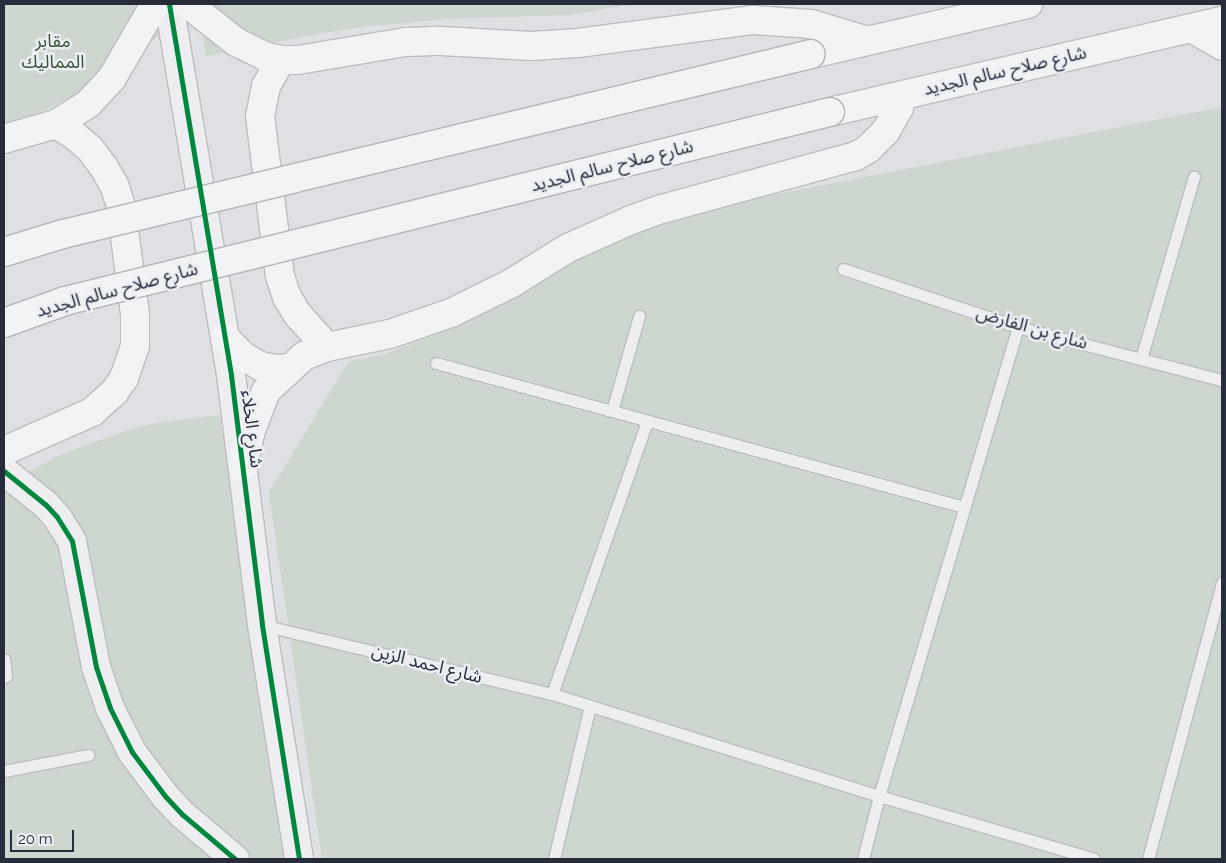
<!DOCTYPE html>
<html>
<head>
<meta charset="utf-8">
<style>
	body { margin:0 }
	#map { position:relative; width:1226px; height:863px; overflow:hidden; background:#dee0e3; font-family:Raleway,"Noto Sans Arabic",sans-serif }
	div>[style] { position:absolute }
	.green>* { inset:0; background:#ced7cf }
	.roads { filter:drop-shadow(1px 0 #bbbdc0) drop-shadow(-1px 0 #bbbdc0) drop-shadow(0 1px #bbbdc0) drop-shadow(0 -1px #bbbdc0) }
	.service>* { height:11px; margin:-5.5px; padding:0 5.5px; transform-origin:5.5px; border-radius:5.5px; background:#eeeef0 }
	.tertiary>* { height:28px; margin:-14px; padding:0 14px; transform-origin:14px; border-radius:14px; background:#eeeef0 }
	.trunk>* { height:28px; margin:-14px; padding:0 14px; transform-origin:14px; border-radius:14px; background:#f2f3f4 }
	.bridges { filter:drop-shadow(1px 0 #b1b3b8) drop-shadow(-1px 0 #b1b3b8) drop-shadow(0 1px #b1b3b8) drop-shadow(0 -1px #b1b3b8) }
	.trunk-bridge>* { height:28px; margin:-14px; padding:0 14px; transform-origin:14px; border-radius:14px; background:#f2f3f4 }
	.cycleway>* { height:5px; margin:-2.5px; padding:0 2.5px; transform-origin:2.5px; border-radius:2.5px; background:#00873e }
	span { translate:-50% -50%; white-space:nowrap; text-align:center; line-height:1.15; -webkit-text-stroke:5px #ebeef3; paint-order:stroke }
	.park-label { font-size:18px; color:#375535 }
	.street-label { font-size:18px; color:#272c3a }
	.frame { position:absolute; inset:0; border:5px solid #272c3a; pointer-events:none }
	.scale { position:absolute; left:10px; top:830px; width:64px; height:22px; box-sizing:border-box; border:2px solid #272c3a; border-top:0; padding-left:6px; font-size:15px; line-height:18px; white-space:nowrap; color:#272c3a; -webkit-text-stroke:4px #ebeef3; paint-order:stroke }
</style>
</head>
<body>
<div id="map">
	<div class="green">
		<i style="clip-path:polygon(4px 4px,160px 4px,164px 31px,142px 50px,94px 84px,46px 110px,4px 126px)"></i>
		<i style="clip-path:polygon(199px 4px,633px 4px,567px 15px,447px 19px,373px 26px,317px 34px,206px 56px)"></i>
		<i style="clip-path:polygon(1222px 107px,1222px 859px,322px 859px,269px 492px,349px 361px,383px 355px,465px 323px,528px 291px,582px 255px,633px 228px,732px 203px)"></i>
		<i style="clip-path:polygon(220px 415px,285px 859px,4px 859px,4px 479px,28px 472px,60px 455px,125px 431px,156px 423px)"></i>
	</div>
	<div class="roads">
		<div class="service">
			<i style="left:843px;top:269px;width:184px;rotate:18.3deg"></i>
			<i style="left:1018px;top:327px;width:211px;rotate:14.6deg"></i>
			<i style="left:1141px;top:359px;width:190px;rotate:-73.8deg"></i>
			<i style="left:436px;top:363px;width:547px;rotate:15.26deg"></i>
			<i style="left:612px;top:411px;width:99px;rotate:-74.1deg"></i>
			<i style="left:262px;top:625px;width:298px;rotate:13.4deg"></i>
			<i style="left:552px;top:694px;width:343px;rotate:17.3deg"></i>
			<i style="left:879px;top:796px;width:224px;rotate:16.3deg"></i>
			<i style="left:4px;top:659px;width:17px;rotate:83deg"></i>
			<i style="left:6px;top:676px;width:2px;rotate:153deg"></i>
			<i style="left:552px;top:694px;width:289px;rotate:-70.8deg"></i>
			<i style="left:4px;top:771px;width:86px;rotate:-10.8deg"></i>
			<i style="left:554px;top:859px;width:157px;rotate:-76.8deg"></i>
			<i style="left:863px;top:859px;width:65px;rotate:-75.7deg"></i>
			<i style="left:879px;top:796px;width:489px;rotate:-73.5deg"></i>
			<i style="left:1148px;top:859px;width:286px;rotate:-75deg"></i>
		</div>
		<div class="tertiary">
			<i style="left:169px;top:4px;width:376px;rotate:80.5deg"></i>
			<i style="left:231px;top:375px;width:252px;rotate:82.9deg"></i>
			<i style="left:262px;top:625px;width:237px;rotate:81deg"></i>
			<i style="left:4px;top:471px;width:54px;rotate:39deg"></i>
			<i style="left:46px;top:505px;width:16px;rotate:47deg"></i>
			<i style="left:57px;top:517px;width:28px;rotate:58deg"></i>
			<i style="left:72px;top:541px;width:128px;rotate:79.2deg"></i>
			<i style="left:96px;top:667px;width:43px;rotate:71.1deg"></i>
			<i style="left:110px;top:708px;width:49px;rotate:63.4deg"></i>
			<i style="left:132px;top:752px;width:55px;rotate:53.1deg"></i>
			<i style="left:165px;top:796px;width:26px;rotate:47deg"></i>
			<i style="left:183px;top:815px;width:68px;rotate:40.2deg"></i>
		</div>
		<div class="trunk">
			<i style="left:188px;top:4px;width:61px;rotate:38.4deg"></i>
			<i style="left:236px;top:42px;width:32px;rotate:26deg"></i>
			<i style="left:265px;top:56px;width:16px;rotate:14deg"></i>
			<i style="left:281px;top:60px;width:17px"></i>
			<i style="left:298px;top:60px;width:109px;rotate:-9.5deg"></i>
			<i style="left:405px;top:42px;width:36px;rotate:-2deg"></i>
			<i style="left:441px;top:41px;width:90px;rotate:3.2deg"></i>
			<i style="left:531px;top:46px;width:47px;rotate:-3.7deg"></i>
			<i style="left:578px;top:43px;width:177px;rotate:-7.5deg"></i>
			<i style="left:753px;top:20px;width:58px;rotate:3.9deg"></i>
			<i style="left:811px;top:24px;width:59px;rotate:16.6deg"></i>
			<i style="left:1191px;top:28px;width:36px;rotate:30deg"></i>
			<i style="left:811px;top:54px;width:223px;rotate:-13deg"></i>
			<i style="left:281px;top:60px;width:30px;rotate:120deg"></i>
			<i style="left:266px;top:86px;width:31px;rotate:101deg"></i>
			<i style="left:260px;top:116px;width:161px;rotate:82.9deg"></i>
			<i style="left:280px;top:276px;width:22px;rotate:72deg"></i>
			<i style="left:287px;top:297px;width:21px;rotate:59deg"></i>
			<i style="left:298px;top:315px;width:43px;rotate:47.8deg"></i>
			<i style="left:830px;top:112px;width:402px;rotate:-13.1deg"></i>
			<i style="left:4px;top:139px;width:54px;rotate:-16.1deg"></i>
			<i style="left:56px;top:124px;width:38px;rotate:-32deg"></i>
			<i style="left:88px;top:104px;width:35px;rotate:-47deg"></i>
			<i style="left:112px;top:78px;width:86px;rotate:-59.8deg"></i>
			<i style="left:225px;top:338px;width:25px;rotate:45deg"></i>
			<i style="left:243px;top:356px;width:20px;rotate:30deg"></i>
			<i style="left:260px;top:366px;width:17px;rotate:10deg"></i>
			<i style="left:277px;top:369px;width:13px;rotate:-4deg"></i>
			<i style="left:4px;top:451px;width:96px;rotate:-23.9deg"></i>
			<i style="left:92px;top:412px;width:31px;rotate:-42deg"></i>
			<i style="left:115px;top:391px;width:16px;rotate:-55deg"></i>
			<i style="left:124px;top:378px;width:34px;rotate:-71deg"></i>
			<i style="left:135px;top:346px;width:32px;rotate:-90deg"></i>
			<i style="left:135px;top:314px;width:109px;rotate:-97.4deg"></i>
			<i style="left:121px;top:206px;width:22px;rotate:-108deg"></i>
			<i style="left:114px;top:185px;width:22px;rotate:-120deg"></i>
			<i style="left:103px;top:166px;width:21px;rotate:-127deg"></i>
			<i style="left:90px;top:149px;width:21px;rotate:-139deg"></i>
			<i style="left:74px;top:135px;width:21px;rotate:-149deg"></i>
			<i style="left:243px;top:467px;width:35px;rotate:-78deg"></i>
			<i style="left:250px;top:433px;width:45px;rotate:-69.1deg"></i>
			<i style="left:266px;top:391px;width:52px;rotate:-42.6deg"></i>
			<i style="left:304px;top:356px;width:25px;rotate:-21deg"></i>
			<i style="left:327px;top:347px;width:64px;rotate:-11.7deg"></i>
			<i style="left:390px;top:334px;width:65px;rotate:-19deg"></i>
			<i style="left:451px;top:313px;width:66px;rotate:-26.2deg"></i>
			<i style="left:510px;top:284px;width:68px;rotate:-31.8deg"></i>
			<i style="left:568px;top:248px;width:69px;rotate:-24deg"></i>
			<i style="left:631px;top:220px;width:33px;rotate:-20deg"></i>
			<i style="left:662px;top:209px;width:201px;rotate:-15.3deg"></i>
			<i style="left:856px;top:156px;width:14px;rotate:-30deg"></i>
			<i style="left:868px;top:149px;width:25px;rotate:-45deg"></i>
			<i style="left:886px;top:131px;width:26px;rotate:-61deg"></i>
			<i style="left:899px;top:108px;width:13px;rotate:-77deg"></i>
		</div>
	</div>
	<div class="bridges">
		<div class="trunk-bridge">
			<i style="left:4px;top:252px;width:62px;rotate:-17deg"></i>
			<i style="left:63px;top:234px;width:769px;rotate:-13.53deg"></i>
			<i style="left:4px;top:323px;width:65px;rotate:-19.8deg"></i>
			<i style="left:65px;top:301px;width:788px;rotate:-13.88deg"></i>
		</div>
	</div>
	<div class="cycleway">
		<i style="left:169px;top:4px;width:376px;rotate:80.5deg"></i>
		<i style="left:231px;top:375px;width:252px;rotate:82.9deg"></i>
		<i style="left:262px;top:625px;width:237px;rotate:81deg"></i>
		<i style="left:4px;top:471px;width:54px;rotate:39deg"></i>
		<i style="left:46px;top:505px;width:16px;rotate:47deg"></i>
		<i style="left:57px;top:517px;width:28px;rotate:58deg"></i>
		<i style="left:72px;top:541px;width:128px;rotate:79.2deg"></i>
		<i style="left:96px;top:667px;width:43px;rotate:71.1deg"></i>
		<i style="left:110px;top:708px;width:49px;rotate:63.4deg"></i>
		<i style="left:132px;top:752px;width:55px;rotate:53.1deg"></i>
		<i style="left:165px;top:796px;width:26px;rotate:47deg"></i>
		<i style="left:183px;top:815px;width:68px;rotate:40.2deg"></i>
	</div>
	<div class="park-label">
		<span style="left:53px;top:52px">مقابر<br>المماليك</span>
	</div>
	<div class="street-label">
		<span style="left:1005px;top:71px;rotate:-13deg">شارع صلاح سالم الجديد</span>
		<span style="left:612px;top:166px;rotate:-14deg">شارع صلاح سالم الجديد</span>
		<span style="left:117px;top:290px;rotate:-15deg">شارع صلاح سالم الجديد</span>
		<span style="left:1032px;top:328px;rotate:16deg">شارع بن الفارض</span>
		<span style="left:252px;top:429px;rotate:83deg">شارع الخلاء</span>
		<span style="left:427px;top:664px;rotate:14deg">شارع احمد الزين</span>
	</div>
	<div class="frame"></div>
	<div class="scale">20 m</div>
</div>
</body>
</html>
